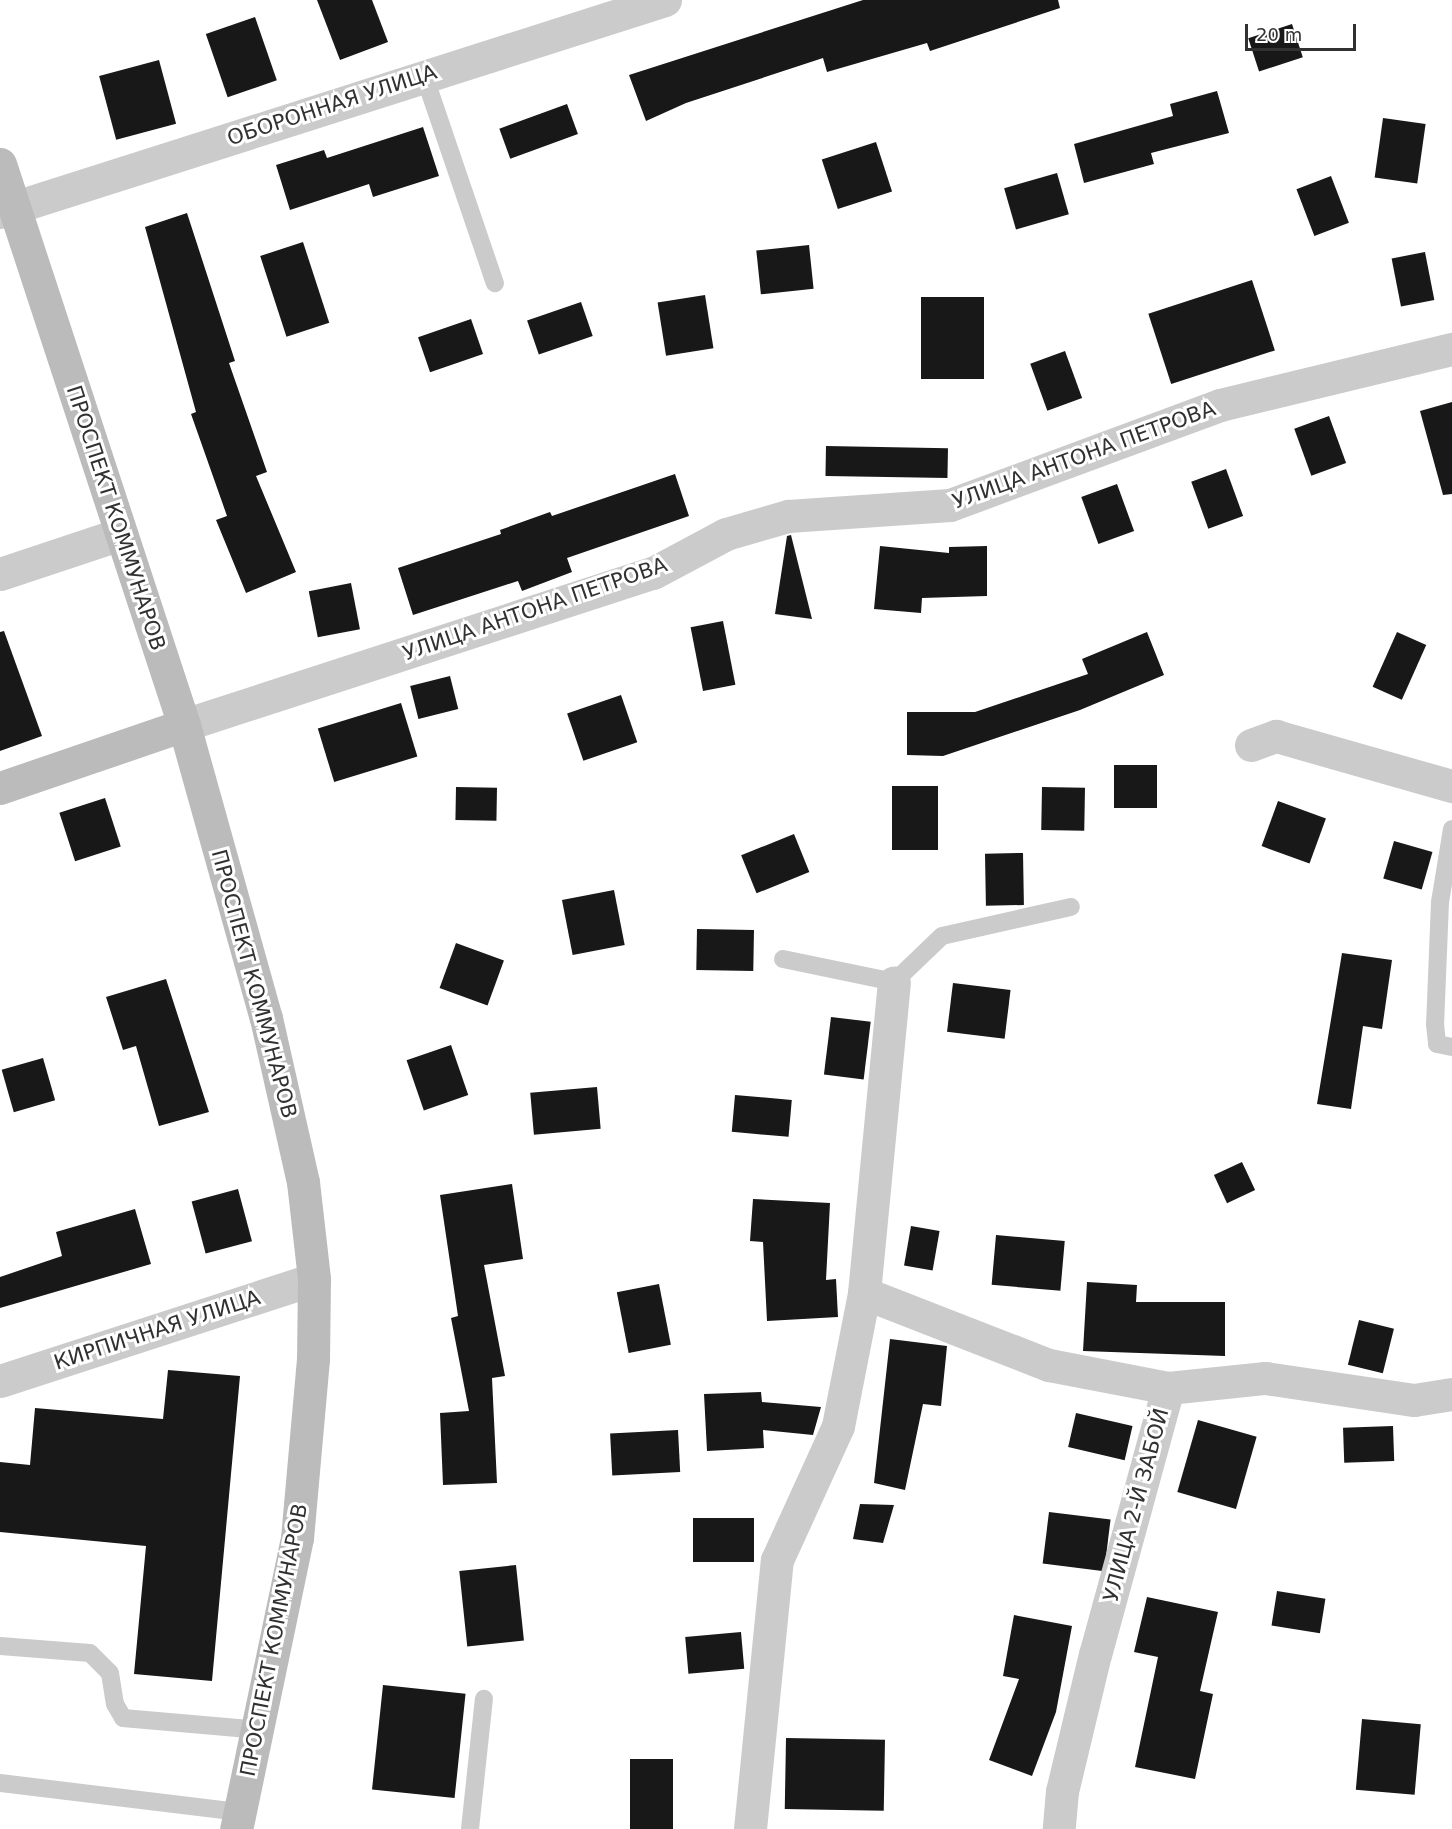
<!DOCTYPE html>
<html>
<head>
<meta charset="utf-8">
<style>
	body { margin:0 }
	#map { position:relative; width:1452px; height:1829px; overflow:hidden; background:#fff; font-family:"DejaVu Sans",sans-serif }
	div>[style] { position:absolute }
	.building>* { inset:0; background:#181818; transform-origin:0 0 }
	.lane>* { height:18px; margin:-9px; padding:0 9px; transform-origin:9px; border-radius:9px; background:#cbcbcb }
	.street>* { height:33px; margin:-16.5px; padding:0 16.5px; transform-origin:16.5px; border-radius:16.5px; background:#cbcbcb }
	.secondary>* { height:33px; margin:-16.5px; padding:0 16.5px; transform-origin:16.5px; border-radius:16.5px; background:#bbb }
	span { translate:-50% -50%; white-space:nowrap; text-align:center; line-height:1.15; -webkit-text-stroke:6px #fff; paint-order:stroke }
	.street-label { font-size:21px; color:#313131 }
	.scale { position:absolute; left:1245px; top:24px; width:111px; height:27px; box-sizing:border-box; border:3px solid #313131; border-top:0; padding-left:8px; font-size:18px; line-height:21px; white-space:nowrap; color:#313131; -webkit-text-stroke:4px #fff; paint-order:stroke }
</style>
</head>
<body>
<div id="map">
	<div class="building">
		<i style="clip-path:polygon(317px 0,372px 0,388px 42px,340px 60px)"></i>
		<i style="clip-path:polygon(863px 0,1058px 0,1060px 8px,930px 51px,927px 43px,827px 72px,823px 58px,686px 103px,646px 121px,629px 75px)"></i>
		<i style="left:255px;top:17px;width:67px;height:52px;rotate:71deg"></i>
		<i style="left:1292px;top:24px;width:35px;height:46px;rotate:72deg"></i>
		<i style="left:159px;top:60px;width:66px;height:62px;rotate:75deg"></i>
		<i style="clip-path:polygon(1217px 91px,1229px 133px,1151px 153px,1154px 164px,1084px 183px,1074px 144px,1173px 116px,1170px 104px)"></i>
		<i style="left:567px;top:104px;width:32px;height:72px;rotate:70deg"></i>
		<i style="left:1383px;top:118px;width:43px;height:60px;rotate:8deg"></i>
		<i style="clip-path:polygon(423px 127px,439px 176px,373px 197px,369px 184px,290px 210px,276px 165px,324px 150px,327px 158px)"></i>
		<i style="left:876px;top:142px;width:52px;height:57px;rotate:72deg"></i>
		<i style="left:1057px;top:173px;width:43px;height:55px;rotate:74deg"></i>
		<i style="left:1331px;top:176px;width:50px;height:37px;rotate:69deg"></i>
		<i style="clip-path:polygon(187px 213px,235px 361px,229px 363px,267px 472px,256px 476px,296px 572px,246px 593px,216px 520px,227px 516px,191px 414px,196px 412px,145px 227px)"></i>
		<i style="left:303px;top:242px;width:85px;height:45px;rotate:72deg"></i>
		<i style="left:809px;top:245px;width:44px;height:53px;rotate:84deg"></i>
		<i style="left:1425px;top:252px;width:49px;height:34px;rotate:79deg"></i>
		<i style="left:1252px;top:280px;width:74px;height:109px;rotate:72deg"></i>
		<i style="left:705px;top:295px;width:54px;height:48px;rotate:81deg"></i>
		<i style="left:921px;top:297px;width:63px;height:82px"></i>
		<i style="left:581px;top:302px;width:36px;height:57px;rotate:71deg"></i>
		<i style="left:471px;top:319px;width:37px;height:56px;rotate:71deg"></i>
		<i style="left:1065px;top:351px;width:50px;height:37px;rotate:70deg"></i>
		<i style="clip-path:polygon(1452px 402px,1452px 494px,1443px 495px,1420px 411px)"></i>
		<i style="left:1329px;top:416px;width:50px;height:37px;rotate:70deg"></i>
		<i style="left:826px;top:446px;width:122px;height:30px;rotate:1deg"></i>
		<i style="left:1226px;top:469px;width:50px;height:37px;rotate:70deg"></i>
		<i style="clip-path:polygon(675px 474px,689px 516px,567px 558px,572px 572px,522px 591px,518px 581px,413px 615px,398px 568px,501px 534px,500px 530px,550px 512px,552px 516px)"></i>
		<i style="left:1117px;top:484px;width:50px;height:38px;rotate:70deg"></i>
		<i style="clip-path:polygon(791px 535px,812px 619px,775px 614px,787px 536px)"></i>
		<i style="clip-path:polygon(880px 546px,949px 553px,949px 547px,987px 546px,987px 596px,922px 598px,921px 613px,874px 609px)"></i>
		<i style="left:351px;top:583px;width:47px;height:43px;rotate:79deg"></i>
		<i style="left:723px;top:621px;width:65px;height:33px;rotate:79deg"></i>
		<i style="clip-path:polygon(4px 631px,42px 736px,0 751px,0 632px)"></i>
		<i style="clip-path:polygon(1147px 632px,1164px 675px,1080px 710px,943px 756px,907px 755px,907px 712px,975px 712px,1088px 674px,1082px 659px)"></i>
		<i style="left:1397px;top:632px;width:32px;height:60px;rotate:24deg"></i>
		<i style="left:450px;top:676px;width:34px;height:41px;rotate:76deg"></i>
		<i style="left:621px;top:695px;width:50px;height:57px;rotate:71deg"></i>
		<i style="left:401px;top:703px;width:56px;height:87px;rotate:73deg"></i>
		<i style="left:1114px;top:765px;width:43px;height:43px"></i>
		<i style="left:892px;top:786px;width:46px;height:64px"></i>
		<i style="left:456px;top:787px;width:41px;height:33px;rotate:1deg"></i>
		<i style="left:1042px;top:787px;width:43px;height:43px;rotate:1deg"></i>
		<i style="left:105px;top:798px;width:51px;height:48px;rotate:72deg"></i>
		<i style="left:1278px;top:801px;width:51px;height:48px;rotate:20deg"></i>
		<i style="left:794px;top:834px;width:41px;height:57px;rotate:68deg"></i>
		<i style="left:1394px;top:841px;width:40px;height:39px;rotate:16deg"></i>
		<i style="left:1023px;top:853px;width:52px;height:38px;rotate:89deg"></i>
		<i style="left:614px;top:890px;width:56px;height:53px;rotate:79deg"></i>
		<i style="left:697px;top:929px;width:57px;height:41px;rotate:1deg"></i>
		<i style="left:456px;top:943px;width:51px;height:48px;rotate:20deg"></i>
		<i style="clip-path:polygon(1342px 953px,1392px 960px,1382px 1029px,1363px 1026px,1351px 1109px,1317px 1104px)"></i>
		<i style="clip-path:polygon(166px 979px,209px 1112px,159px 1126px,136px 1046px,123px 1050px,106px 997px)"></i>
		<i style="left:953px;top:983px;width:58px;height:49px;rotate:7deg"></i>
		<i style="left:831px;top:1017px;width:40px;height:58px;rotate:7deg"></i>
		<i style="left:451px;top:1045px;width:53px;height:47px;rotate:71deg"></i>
		<i style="left:43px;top:1058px;width:44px;height:43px;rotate:74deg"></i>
		<i style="left:597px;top:1087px;width:42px;height:67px;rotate:85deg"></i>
		<i style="left:735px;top:1095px;width:57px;height:37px;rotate:5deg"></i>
		<i style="left:1242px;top:1162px;width:31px;height:31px;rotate:65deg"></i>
		<i style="clip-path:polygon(512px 1184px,523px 1259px,484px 1265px,505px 1376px,492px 1378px,497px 1483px,443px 1485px,440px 1413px,469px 1411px,451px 1318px,458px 1316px,440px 1195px)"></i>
		<i style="left:238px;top:1189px;width:54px;height:48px;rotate:75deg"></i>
		<i style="clip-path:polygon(753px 1199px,830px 1203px,826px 1280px,836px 1279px,838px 1317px,767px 1321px,763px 1242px,750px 1241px)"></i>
		<i style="clip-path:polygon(135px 1209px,151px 1264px,0 1308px,0 1277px,62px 1256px,56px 1232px)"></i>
		<i style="left:911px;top:1226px;width:29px;height:40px;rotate:10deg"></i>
		<i style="left:996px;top:1235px;width:69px;height:50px;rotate:5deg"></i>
		<i style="clip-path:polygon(1087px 1282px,1137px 1285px,1136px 1302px,1225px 1302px,1225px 1356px,1083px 1351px)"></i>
		<i style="left:659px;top:1284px;width:62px;height:43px;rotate:79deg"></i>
		<i style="left:1359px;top:1320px;width:36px;height:46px;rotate:14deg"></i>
		<i style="clip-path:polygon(890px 1339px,947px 1346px,941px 1406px,923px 1404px,905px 1490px,874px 1483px)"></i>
		<i style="clip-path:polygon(168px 1370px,240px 1376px,212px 1681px,134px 1674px,146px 1546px,0 1532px,0 1462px,30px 1465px,35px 1408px,163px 1419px)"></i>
		<i style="clip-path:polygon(761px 1392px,762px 1402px,821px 1407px,813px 1435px,763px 1430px,764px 1448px,707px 1451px,704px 1394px)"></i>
		<i style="left:1076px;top:1413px;width:58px;height:35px;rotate:13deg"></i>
		<i style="left:1198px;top:1420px;width:61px;height:75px;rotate:16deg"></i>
		<i style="left:1393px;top:1426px;width:35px;height:50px;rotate:88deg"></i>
		<i style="left:678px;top:1430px;width:42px;height:68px;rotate:87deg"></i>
		<i style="clip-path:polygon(860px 1504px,894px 1505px,883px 1543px,853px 1539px)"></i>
		<i style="left:1049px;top:1512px;width:62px;height:52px;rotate:7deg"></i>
		<i style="left:693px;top:1518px;width:61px;height:44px"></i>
		<i style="left:516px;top:1565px;width:76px;height:57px;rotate:84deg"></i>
		<i style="left:1277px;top:1591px;width:49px;height:35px;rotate:9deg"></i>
		<i style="clip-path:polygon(1147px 1597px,1218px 1612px,1200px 1691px,1213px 1694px,1195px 1779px,1135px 1767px,1158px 1657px,1134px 1652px)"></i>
		<i style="clip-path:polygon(1014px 1615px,1072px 1626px,1056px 1712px,1032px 1776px,989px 1760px,1019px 1679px,1003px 1676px)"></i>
		<i style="left:741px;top:1632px;width:37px;height:56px;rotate:85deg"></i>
		<i style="left:383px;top:1685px;width:83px;height:105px;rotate:6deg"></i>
		<i style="left:1362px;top:1719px;width:59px;height:71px;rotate:5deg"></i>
		<i style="left:786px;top:1738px;width:99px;height:71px;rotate:1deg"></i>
		<i style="left:630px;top:1759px;width:43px;height:70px"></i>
	</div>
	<div class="lane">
		<i style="left:424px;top:75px;width:220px;rotate:71.2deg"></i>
		<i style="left:1452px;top:829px;width:74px;rotate:99.3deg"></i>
		<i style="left:1440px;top:902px;width:122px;rotate:92.3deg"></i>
		<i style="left:1435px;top:1024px;width:20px;rotate:84deg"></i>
		<i style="left:1437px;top:1044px;width:15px;rotate:11deg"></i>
		<i style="left:783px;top:959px;width:113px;rotate:11.7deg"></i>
		<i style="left:894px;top:982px;width:66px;rotate:-43.8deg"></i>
		<i style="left:942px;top:936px;width:132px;rotate:-12.7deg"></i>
		<i style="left:0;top:1646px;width:90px;rotate:4.4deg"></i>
		<i style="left:90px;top:1653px;width:28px;rotate:45deg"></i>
		<i style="left:110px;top:1673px;width:31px;rotate:81deg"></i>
		<i style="left:115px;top:1704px;width:16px;rotate:60deg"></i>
		<i style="left:123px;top:1718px;width:138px;rotate:5deg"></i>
		<i style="left:0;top:1783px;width:242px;rotate:6.9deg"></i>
		<i style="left:470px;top:1829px;width:131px;rotate:-83.9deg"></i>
	</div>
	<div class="street">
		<i style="left:0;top:212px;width:698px;rotate:-17.68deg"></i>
		<i style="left:0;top:574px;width:126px;rotate:-18.4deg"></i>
		<i style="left:184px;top:725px;width:493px;rotate:-18deg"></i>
		<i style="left:653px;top:573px;width:83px;rotate:-28.1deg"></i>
		<i style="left:726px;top:534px;width:65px;rotate:-16.2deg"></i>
		<i style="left:788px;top:516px;width:162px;rotate:-3.9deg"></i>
		<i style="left:950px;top:505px;width:288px;rotate:-20.3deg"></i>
		<i style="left:1220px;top:405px;width:239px;rotate:-13.6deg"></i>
		<i style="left:1251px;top:745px;width:27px;rotate:-20deg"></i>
		<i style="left:1276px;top:736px;width:183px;rotate:15.9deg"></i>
		<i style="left:864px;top:1293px;width:199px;rotate:21.3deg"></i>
		<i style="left:1049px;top:1365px;width:121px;rotate:10.9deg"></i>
		<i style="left:1168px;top:1388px;width:276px;rotate:105.3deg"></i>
		<i style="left:1095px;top:1654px;width:141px;rotate:103.5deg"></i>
		<i style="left:1062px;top:1791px;width:38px;rotate:95deg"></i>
		<i style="left:0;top:1381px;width:330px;rotate:-18deg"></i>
		<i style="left:1168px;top:1388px;width:98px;rotate:-5.9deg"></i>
		<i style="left:1265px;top:1378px;width:151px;rotate:8.4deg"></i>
		<i style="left:1414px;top:1400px;width:38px;rotate:-9deg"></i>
		<i style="left:750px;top:1829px;width:270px;rotate:-84.3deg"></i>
		<i style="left:777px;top:1560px;width:147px;rotate:-65.5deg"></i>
		<i style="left:838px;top:1426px;width:136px;rotate:-78.9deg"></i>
		<i style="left:864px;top:1293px;width:312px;rotate:-84.5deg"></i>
	</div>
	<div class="secondary">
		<i style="left:0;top:164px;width:590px;rotate:71.84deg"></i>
		<i style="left:184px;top:725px;width:304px;rotate:74.4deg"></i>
		<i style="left:266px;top:1018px;width:168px;rotate:77.3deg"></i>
		<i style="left:303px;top:1182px;width:98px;rotate:83.5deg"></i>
		<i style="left:314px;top:1279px;width:80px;rotate:90.7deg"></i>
		<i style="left:313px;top:1359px;width:180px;rotate:95.1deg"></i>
		<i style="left:297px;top:1538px;width:297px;rotate:101.8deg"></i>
		<i style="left:0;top:788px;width:194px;rotate:-18.9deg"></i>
	</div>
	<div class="street-label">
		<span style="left:332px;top:105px;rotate:-18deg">ОБОРОННАЯ УЛИЦА</span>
		<span style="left:1084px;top:455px;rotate:-20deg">УЛИЦА АНТОНА ПЕТРОВА</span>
		<span style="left:116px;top:518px;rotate:72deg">ПРОСПЕКТ КОММУНАРОВ</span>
		<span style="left:535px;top:609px;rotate:-19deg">УЛИЦА АНТОНА ПЕТРОВА</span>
		<span style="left:254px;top:984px;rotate:75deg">ПРОСПЕКТ КОММУНАРОВ</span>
		<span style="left:157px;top:1330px;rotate:-18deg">КИРПИЧНАЯ УЛИЦА</span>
		<span style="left:1136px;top:1505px;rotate:-75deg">УЛИЦА 2-Й ЗАБОЙ</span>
		<span style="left:274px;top:1640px;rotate:-79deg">ПРОСПЕКТ КОММУНАРОВ</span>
	</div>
	<div class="scale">20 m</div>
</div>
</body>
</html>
